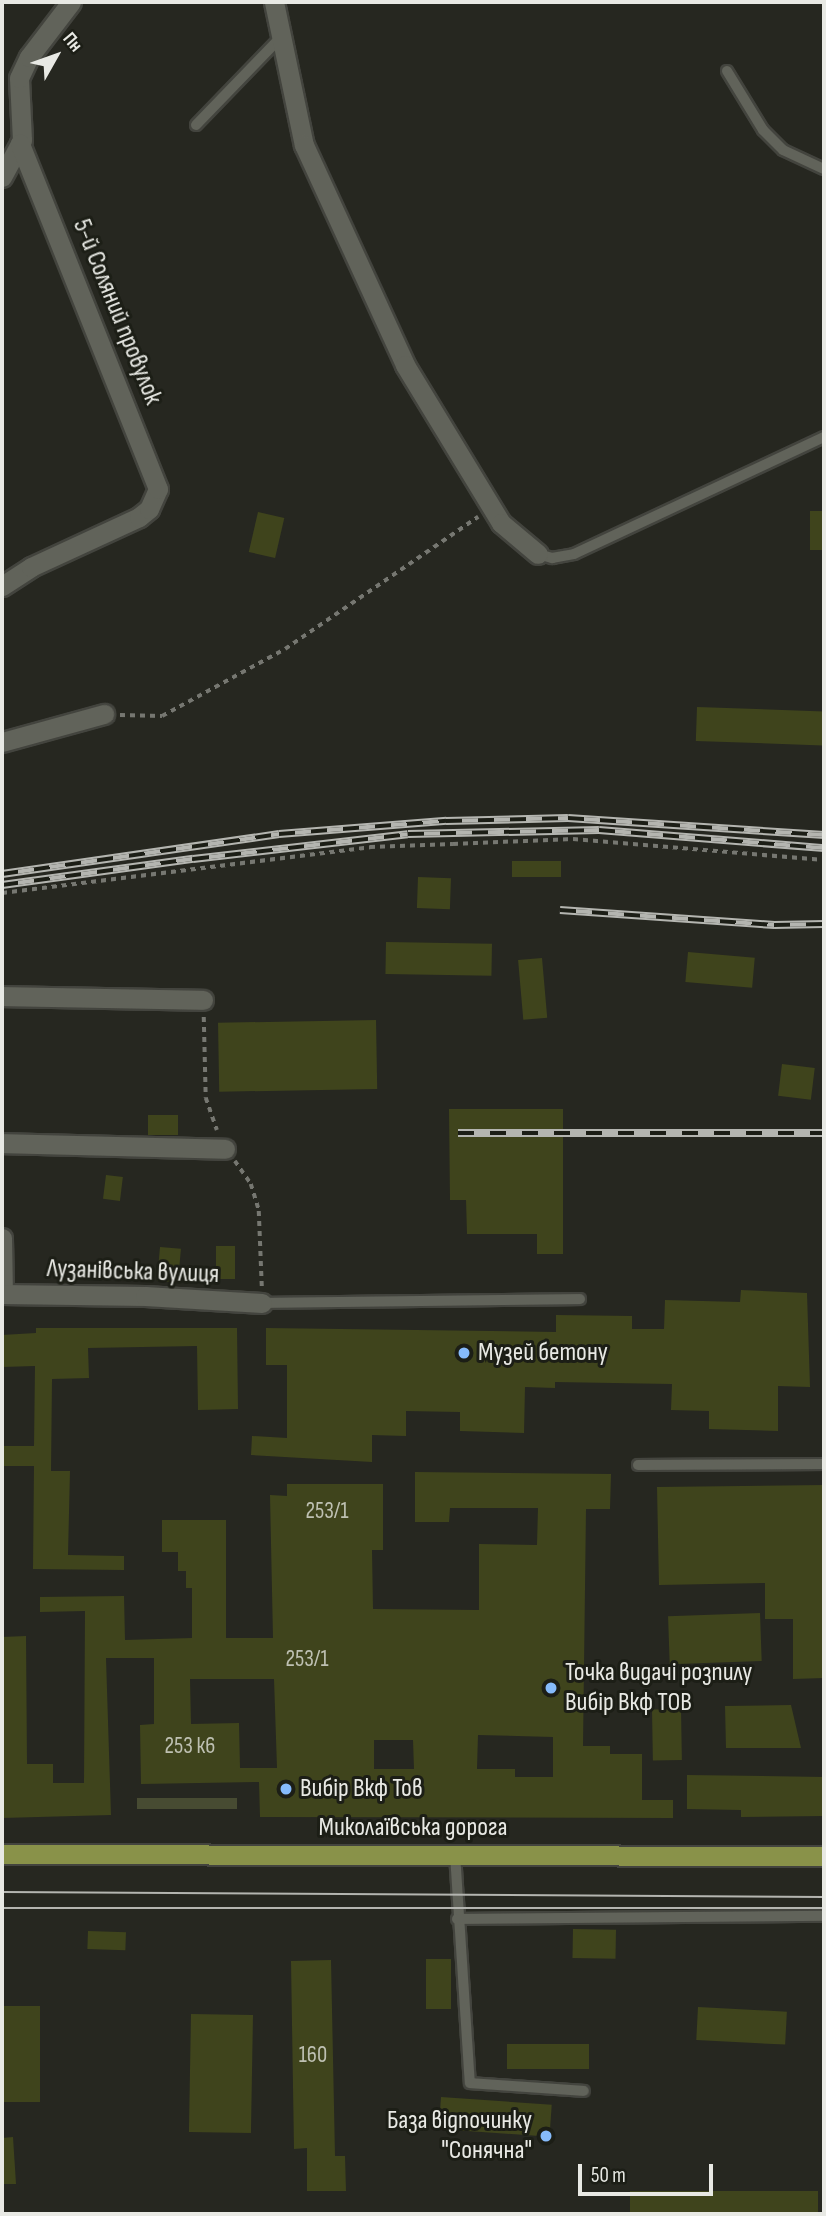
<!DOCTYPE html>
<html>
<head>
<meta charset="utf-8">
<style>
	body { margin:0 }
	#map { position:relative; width:826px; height:2216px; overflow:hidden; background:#262720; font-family:"Sofia Sans Condensed",sans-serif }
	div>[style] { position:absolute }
	.green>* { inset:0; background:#474b32; transform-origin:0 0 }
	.building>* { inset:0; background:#3f441c; transform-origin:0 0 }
	.path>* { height:3.5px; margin-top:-1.75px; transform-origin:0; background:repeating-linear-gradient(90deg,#767771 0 5px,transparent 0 10px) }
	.roads { filter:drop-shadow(2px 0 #43443e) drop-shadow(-2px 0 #43443e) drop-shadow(0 2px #43443e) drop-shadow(0 -2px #43443e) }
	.service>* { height:10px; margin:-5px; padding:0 5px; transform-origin:5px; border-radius:5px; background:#61635a }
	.minor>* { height:19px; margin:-9.5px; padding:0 9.5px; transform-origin:9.5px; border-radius:9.5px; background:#61635a }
	.primary>* { height:19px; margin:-9.5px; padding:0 9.5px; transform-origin:9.5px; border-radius:9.5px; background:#899249 }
	.tram>* { height:2px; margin:-1px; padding:0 1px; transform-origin:1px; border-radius:1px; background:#b4b5b0 }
	.rail>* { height:8px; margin-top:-4px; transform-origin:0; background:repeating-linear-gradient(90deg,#1c1e16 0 16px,#b4b5b0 0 32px); box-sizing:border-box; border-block:2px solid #b4b5b0 }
	.dots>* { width:19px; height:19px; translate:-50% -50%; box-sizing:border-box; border:4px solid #1c1e16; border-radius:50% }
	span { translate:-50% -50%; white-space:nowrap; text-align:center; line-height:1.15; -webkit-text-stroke:6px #1c1e16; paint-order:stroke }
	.number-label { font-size:23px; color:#bec0b2 }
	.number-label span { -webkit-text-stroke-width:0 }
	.street-label { font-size:26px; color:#e8e9e4 }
	.poi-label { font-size:26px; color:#e8e9e4 }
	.left { translate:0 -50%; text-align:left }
	.right { translate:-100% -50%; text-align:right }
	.frame { position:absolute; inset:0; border:4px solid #e8e9e4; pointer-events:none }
	.north { position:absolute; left:21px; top:21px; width:70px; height:70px; -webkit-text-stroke:5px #1c1e16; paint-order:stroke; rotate:50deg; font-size:19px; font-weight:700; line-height:28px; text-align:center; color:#e8e9e4 }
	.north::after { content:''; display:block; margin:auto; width:24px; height:32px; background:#e8e9e4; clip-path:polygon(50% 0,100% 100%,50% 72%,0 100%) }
	.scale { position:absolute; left:578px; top:2164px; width:135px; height:32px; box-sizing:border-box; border:4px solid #e8e9e4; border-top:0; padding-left:9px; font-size:21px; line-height:24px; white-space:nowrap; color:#e8e9e4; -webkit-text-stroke:5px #1c1e16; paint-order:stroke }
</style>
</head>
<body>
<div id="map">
	<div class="green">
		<i style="left:237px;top:1798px;width:11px;height:100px;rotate:90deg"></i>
	</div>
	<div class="building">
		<i style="left:810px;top:511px;width:14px;height:39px"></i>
		<i style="left:258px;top:512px;width:27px;height:41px;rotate:13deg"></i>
		<i style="left:697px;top:707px;width:127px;height:34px;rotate:2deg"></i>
		<i style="left:561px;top:861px;width:16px;height:49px;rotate:90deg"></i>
		<i style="left:418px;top:877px;width:33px;height:31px;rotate:2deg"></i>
		<i style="left:386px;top:942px;width:106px;height:32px;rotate:1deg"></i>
		<i style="left:688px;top:952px;width:67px;height:30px;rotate:5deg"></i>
		<i style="left:542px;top:958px;width:60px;height:24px;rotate:85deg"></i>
		<i style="left:376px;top:1020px;width:69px;height:158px;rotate:89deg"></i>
		<i style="left:782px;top:1064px;width:33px;height:32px;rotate:7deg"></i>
		<i style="clip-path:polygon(449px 1109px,563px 1109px,563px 1254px,537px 1254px,537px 1234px,467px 1234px,466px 1200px,450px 1200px)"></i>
		<i style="left:178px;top:1115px;width:20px;height:30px;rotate:90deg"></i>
		<i style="left:106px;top:1175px;width:17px;height:24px;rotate:7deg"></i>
		<i style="left:216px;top:1246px;width:19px;height:33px"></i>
		<i style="left:160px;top:1247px;width:21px;height:34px;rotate:5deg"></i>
		<i style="clip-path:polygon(741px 1290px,807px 1293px,810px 1387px,778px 1386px,778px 1431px,709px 1429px,709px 1411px,671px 1410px,672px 1384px,555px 1382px,555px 1388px,525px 1387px,524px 1433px,460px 1431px,460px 1412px,406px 1411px,406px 1436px,372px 1435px,372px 1462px,251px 1455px,252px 1436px,287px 1438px,287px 1365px,266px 1365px,266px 1328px,556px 1332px,556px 1315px,632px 1316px,632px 1329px,664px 1329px,665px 1300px,740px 1302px)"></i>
		<i style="clip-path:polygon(36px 1328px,237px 1328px,238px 1409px,198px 1410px,197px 1346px,88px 1348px,89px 1378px,52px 1379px,51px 1471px,70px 1471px,68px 1555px,124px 1556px,124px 1570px,33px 1569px,34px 1466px,2px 1466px,2px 1446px,34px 1446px,35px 1366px,2px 1367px,2px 1335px,36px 1333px)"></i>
		<i style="clip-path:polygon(evenodd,415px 1472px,611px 1474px,610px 1509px,586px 1509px,583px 1746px,610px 1746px,610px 1754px,642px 1754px,642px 1800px,673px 1800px,673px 1818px,260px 1817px,259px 1782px,141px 1784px,140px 1725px,154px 1724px,154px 1658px,106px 1658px,111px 1815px,2px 1818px,2px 1637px,26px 1636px,27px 1764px,53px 1764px,53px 1783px,84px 1783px,85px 1611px,40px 1612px,40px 1597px,124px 1596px,125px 1640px,192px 1638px,192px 1588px,186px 1588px,186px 1571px,178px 1571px,178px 1552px,162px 1552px,162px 1520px,226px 1520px,226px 1638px,273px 1638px,270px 1495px,287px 1496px,287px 1484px,383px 1484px,383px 1550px,372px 1550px,373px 1609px,479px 1610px,479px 1544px,537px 1545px,538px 1508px,450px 1508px,449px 1522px,415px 1522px,415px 1472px,190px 1679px,274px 1679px,277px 1768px,240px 1768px,239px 1723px,191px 1724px,190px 1679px,415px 1472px,478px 1735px,553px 1737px,553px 1777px,515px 1777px,515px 1769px,477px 1769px,478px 1735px,415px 1472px,374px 1740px,413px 1740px,414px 1769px,374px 1769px,374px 1740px)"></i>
		<i style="clip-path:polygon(824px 1485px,824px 1678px,793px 1679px,793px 1619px,765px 1619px,765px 1583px,659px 1585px,657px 1487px)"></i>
		<i style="left:760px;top:1613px;width:48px;height:92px;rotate:88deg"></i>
		<i style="clip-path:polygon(791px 1705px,801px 1748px,726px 1748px,725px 1706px)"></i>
		<i style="left:681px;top:1709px;width:51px;height:29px;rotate:89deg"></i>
		<i style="clip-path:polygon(687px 1775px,824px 1777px,824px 1816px,741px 1817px,741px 1810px,687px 1809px)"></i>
		<i style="left:573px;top:1929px;width:43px;height:29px;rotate:1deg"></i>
		<i style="left:88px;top:1931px;width:38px;height:18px;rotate:2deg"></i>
		<i style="left:426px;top:1959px;width:25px;height:50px"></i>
		<i style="clip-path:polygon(331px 1960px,335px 2156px,345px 2156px,346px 2191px,307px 2191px,307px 2148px,294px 2149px,291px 1961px)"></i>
		<i style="left:2px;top:2006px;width:38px;height:96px"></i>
		<i style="left:698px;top:2007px;width:89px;height:33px;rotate:3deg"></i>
		<i style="left:191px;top:2014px;width:62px;height:118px;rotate:1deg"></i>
		<i style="left:507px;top:2044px;width:82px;height:25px"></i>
		<i style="left:441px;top:2097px;width:111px;height:32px;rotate:4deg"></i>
		<i style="clip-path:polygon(13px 2137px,16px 2184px,2px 2184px,2px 2138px)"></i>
		<i style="left:818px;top:2191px;width:23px;height:188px;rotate:90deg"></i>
	</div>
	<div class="path">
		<i style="left:120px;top:715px;width:42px;rotate:1.4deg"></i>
		<i style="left:162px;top:716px;width:140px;rotate:-28.6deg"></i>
		<i style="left:285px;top:649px;width:234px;rotate:-34.4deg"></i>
		<i style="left:2px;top:893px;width:371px;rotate:-7.1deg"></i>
		<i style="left:370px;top:847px;width:83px;rotate:-2.1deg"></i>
		<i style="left:453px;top:844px;width:120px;rotate:-2.4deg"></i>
		<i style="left:573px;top:839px;width:252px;rotate:4.8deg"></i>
		<i style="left:204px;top:1017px;width:81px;rotate:88.6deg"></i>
		<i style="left:206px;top:1098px;width:34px;rotate:71deg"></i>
		<i style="left:235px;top:1161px;width:28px;rotate:55deg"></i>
		<i style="left:251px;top:1184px;width:28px;rotate:73deg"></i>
		<i style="left:259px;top:1211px;width:76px;rotate:87.7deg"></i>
	</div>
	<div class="roads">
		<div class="service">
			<i style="left:727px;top:71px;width:69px;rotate:58.6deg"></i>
			<i style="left:763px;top:130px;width:28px;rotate:45deg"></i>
			<i style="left:783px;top:150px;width:45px;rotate:24.9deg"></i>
			<i style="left:196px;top:125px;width:121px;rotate:-46deg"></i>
			<i style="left:538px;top:554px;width:15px;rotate:16deg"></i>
			<i style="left:552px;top:558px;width:22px;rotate:-10deg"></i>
			<i style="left:574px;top:554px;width:276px;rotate:-25.1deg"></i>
			<i style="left:262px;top:1303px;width:318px;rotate:-0.7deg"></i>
			<i style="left:638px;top:1465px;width:186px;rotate:-0.3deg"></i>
			<i style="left:455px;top:1854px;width:229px;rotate:86.3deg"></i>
			<i style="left:470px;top:2083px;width:114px;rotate:4deg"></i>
			<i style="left:457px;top:1919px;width:367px;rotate:-0.5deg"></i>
		</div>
		<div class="minor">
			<i style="left:274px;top:2px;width:146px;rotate:78.2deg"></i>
			<i style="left:304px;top:145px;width:242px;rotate:65.3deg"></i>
			<i style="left:405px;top:365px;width:185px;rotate:58.7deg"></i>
			<i style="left:501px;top:523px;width:48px;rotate:40deg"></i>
			<i style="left:2px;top:177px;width:42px;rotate:-61.6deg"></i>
			<i style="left:22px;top:140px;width:62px;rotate:-92.8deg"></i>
			<i style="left:19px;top:78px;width:23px;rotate:-65deg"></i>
			<i style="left:29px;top:57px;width:69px;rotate:-52.6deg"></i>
			<i style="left:2px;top:586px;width:35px;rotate:-33deg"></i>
			<i style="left:31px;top:567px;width:119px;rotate:-24.8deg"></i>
			<i style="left:139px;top:517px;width:13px;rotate:-39deg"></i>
			<i style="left:149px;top:509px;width:22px;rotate:-66deg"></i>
			<i style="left:158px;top:489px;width:372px;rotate:-111.8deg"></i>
			<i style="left:2px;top:742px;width:106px;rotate:-15.4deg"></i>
			<i style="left:2px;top:996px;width:201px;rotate:1.1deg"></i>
			<i style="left:2px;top:1143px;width:223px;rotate:1.5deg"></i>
			<i style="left:2px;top:1238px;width:56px;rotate:89deg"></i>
			<i style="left:2px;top:1294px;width:143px;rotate:0.8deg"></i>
			<i style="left:145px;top:1296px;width:117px;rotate:3.4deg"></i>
		</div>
		<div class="primary">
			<i style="left:2px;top:1854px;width:822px;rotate:0.14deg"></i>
		</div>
	</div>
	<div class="tram">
		<i style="left:2px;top:1892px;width:822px;rotate:0.35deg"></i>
		<i style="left:2px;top:1908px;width:822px"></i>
	</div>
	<div class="rail">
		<i style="left:2px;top:874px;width:280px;rotate:-8.2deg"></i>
		<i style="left:279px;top:834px;width:168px;rotate:-4.5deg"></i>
		<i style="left:446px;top:821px;width:122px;rotate:-1.4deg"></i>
		<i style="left:568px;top:818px;width:257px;rotate:3.8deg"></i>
		<i style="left:2px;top:885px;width:193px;rotate:-7.8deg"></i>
		<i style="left:193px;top:859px;width:216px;rotate:-6.6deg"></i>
		<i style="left:408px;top:834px;width:191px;rotate:-1.2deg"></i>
		<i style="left:599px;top:830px;width:226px;rotate:4.6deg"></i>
		<i style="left:560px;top:910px;width:215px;rotate:4deg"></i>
		<i style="left:774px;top:925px;width:50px;rotate:-1.1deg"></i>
		<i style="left:458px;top:1133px;width:366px"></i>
	</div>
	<div class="dots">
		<i style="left:464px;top:1353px;background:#86bbfb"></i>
		<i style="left:551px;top:1688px;background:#86bbfb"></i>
		<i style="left:286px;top:1789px;background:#86bbfb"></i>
		<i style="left:546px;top:2136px;background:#86bbfb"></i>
	</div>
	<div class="number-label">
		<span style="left:327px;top:1511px">253/1</span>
		<span style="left:307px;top:1659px">253/1</span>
		<span style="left:190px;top:1746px">253 к6</span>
		<span style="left:313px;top:2055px">160</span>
	</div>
	<div class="street-label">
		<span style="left:117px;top:312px;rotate:68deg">5-й Соляний провулок</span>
		<span style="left:133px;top:1272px;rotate:2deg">Лузанівська вулиця</span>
		<span style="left:413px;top:1828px">Миколаївська дорога</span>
	</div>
	<div class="poi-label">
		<span class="left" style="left:478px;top:1353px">Музей бетону</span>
		<span class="left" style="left:565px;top:1688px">Точка видачі розпилу<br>Вибір Вкф ТОВ</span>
		<span class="left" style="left:300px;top:1789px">Вибір Вкф Тов</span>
		<span class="right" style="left:532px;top:2136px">База відпочинку<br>"Сонячна"</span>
	</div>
	<div class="frame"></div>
	<div class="north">Пн</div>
	<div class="scale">50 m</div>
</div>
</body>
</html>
